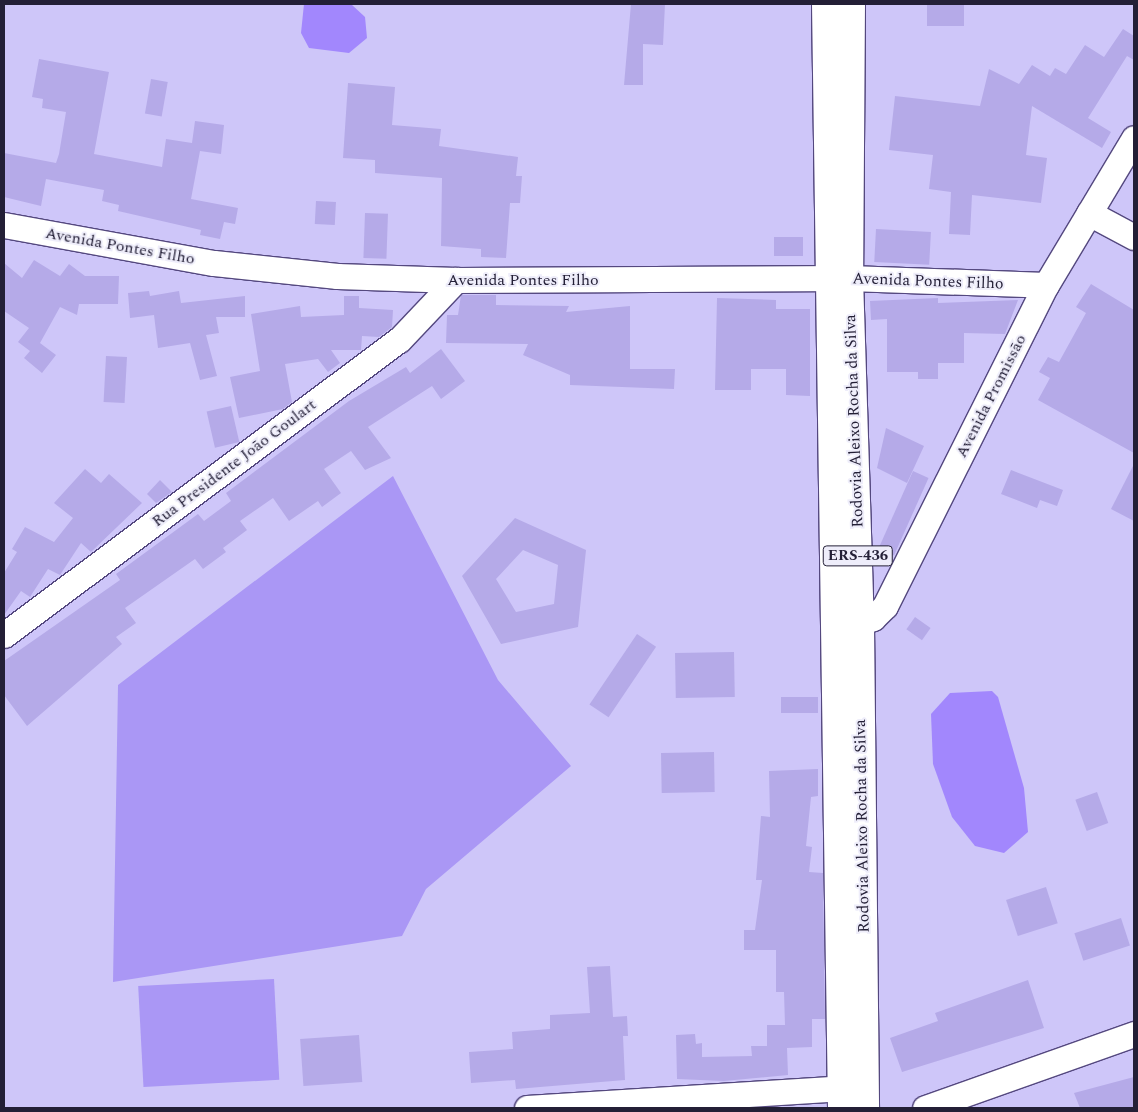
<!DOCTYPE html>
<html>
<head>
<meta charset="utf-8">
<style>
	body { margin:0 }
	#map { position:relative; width:1138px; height:1112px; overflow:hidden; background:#cec6f9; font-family:Spectral,serif }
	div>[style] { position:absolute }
	.green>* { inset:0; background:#aa97f5; transform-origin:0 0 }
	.water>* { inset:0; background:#a287fd }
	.building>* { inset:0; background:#b5aae8; transform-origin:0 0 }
	.roads { filter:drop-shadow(1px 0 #54487f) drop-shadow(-1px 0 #54487f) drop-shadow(0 1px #54487f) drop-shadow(0 -1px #54487f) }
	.minor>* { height:25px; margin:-12.5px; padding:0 12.5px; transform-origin:12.5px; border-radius:12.5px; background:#fff }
	.major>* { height:28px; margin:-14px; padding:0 14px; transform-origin:14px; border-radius:14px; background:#fff }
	span { translate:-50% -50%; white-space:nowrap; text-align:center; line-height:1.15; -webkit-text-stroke:4px #eeedfa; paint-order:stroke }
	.shield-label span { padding:1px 4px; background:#eeedfa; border:1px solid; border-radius:4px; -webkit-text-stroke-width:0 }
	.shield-label { font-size:15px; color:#231f36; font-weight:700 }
	.street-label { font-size:16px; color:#231f36 }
	.frame { position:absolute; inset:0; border:5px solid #231f36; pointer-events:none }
</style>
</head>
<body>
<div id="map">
	<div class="green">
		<i style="clip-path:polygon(393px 476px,498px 680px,571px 766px,426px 889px,402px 936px,113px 982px,118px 685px)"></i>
		<i style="left:274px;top:979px;width:101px;height:136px;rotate:87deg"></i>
	</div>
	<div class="water">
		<i style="clip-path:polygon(304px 4px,351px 4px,365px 17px,367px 38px,349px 53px,309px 48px,301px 33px)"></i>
		<i style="clip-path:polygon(992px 691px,998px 697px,1024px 788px,1028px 832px,1004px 853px,975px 846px,952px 817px,933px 764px,931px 714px,950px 693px)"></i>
	</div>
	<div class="building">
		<i style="clip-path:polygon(631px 4px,665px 4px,663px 45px,643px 44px,643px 85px,624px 85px)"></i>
		<i style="left:927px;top:4px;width:37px;height:22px"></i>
		<i style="clip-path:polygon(1123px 29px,1134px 36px,1134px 60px,1127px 56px,1088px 118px,1111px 132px,1102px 148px,1032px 106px,1026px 155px,1047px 158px,1041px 203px,972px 195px,970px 235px,949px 234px,951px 192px,929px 189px,933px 155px,889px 150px,895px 96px,980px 106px,989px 69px,1019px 84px,1032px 65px,1050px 76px,1055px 68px,1066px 74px,1085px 45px,1104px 57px)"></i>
		<i style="clip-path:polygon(39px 59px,109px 72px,94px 154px,162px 167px,166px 139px,192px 143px,195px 121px,224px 125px,221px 154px,200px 151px,191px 199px,238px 208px,235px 224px,224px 222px,220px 239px,200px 235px,201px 230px,118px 211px,119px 205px,102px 201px,104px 190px,46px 179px,41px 206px,4px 197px,4px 153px,56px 163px,59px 154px,66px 112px,42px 108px,43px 99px,32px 97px)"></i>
		<i style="left:151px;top:79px;width:17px;height:35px;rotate:10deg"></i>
		<i style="clip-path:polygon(348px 83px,395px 87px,392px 125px,441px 129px,439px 146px,518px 157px,516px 176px,522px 176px,520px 203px,510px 203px,506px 258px,481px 257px,481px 249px,441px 246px,442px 178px,375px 173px,375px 160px,343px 158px)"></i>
		<i style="left:316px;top:201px;width:20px;height:23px;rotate:3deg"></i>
		<i style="left:365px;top:213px;width:23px;height:45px;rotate:2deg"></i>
		<i style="left:876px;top:229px;width:55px;height:33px;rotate:3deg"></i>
		<i style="left:774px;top:237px;width:29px;height:19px"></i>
		<i style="clip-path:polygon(34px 260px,60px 276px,69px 264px,85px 276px,119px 276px,118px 304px,79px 304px,77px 315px,60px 307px,40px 343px,56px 355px,42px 373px,24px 358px,30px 351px,18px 342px,29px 328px,4px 311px,4px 263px,22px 278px)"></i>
		<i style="clip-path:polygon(1091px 284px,1134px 310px,1134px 453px,1038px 400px,1050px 378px,1039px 372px,1048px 357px,1059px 362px,1086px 313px,1076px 307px)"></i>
		<i style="clip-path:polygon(149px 291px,150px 296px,179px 291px,181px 303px,245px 296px,245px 317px,216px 317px,219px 333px,206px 335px,217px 376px,200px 380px,190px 343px,158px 348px,154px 315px,130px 318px,128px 293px)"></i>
		<i style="clip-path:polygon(461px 295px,496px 295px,496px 305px,569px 306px,566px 312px,630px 306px,630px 369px,675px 369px,674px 389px,570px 385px,570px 375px,523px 355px,528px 344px,446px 343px,447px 315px,458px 315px)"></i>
		<i style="clip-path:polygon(344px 296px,359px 296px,359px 308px,393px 310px,392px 327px,379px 337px,362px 336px,361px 350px,331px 350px,340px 363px,328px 372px,318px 359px,285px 364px,292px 402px,283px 409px,239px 418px,230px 377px,260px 371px,251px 314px,300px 306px,301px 317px,344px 315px)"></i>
		<i style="clip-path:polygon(717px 298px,776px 300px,776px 309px,810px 309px,810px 396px,786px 395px,786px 369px,751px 369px,751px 390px,715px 390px)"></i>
		<i style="clip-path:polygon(938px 298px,938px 303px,1018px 300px,1005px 334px,964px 333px,964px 363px,938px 363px,938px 379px,918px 379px,918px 372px,887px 372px,887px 319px,871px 320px,870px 301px)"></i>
		<i style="clip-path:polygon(441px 349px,465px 381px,441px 399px,432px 386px,368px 427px,391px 458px,365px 470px,351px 451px,324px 469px,341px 493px,322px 507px,318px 501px,289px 521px,273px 498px,240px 521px,247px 530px,223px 548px,226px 552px,203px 569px,195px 559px,125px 608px,136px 623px,116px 637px,122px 644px,27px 726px,4px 695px,4px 661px,120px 580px,116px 574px,198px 514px,204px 521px,231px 501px,226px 493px,349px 401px,406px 367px,410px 373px)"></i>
		<i style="left:106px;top:356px;width:21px;height:46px;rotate:3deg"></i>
		<i style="left:231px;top:406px;width:37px;height:25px;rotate:77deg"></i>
		<i style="clip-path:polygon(886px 428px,924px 446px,907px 483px,877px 468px)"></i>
		<i style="clip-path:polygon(1134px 464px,1134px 521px,1111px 509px)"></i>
		<i style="clip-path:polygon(85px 469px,101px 483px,109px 474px,142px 503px,91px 552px,81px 543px,60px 575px,48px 569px,30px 597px,21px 591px,4px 615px,4px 573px,17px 552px,12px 549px,25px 527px,54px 542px,73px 518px,54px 503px)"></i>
		<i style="clip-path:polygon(1011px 470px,1063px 490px,1057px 506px,1040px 500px,1037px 508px,1001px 494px)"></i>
		<i style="left:913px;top:471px;width:17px;height:85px;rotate:24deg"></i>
		<i style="clip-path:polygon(160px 480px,172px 492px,156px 503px,147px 494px)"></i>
		<i style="clip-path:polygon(evenodd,515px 518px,586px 550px,578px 627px,501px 644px,462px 576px,515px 518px,523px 550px,558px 565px,554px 604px,516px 612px,496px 579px,523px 550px)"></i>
		<i style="left:915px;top:617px;width:19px;height:15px;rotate:35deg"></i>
		<i style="left:637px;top:634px;width:23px;height:85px;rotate:34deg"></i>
		<i style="left:734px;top:652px;width:45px;height:59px;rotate:89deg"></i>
		<i style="left:818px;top:697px;width:16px;height:37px;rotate:90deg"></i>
		<i style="left:714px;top:752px;width:40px;height:53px;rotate:89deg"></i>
		<i style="clip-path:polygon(818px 769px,818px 796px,811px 797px,806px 846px,812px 847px,809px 872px,823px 873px,825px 1019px,812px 1019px,812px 1047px,787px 1048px,788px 1075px,724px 1081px,677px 1079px,676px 1035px,695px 1034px,696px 1044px,702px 1043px,702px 1057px,752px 1056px,751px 1046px,767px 1046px,767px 1025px,785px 1025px,784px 992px,776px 992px,776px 950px,744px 950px,744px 930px,755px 930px,762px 880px,756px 880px,761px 816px,770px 817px,769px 771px)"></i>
		<i style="left:1097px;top:792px;width:33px;height:23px;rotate:70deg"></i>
		<i style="left:1046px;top:887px;width:38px;height:42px;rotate:72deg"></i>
		<i style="left:1121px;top:918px;width:29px;height:49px;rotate:72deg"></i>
		<i style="clip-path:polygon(610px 966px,613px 1017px,627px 1016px,628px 1036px,623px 1036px,625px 1080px,516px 1089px,515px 1080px,471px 1083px,469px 1052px,513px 1049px,512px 1032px,550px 1029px,550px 1015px,590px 1013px,587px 967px)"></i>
		<i style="clip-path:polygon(1028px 980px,1044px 1028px,902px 1072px,890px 1038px,938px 1021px,935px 1013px)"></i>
		<i style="left:359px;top:1035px;width:47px;height:59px;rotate:86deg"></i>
		<i style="clip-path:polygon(1134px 1077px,1134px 1108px,1080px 1108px,1074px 1093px)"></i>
	</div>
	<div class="roads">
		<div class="minor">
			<i style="left:1089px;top:213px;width:51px;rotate:28.1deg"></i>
			<i style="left:4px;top:225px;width:213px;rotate:10.3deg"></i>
			<i style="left:214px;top:263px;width:124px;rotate:6deg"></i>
			<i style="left:337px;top:276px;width:119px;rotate:1.9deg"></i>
			<i style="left:456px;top:280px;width:393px;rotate:-0.3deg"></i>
			<i style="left:849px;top:278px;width:197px;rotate:2deg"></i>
			<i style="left:843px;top:629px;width:32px;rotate:-20deg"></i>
			<i style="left:873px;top:618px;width:17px;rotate:-45deg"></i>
			<i style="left:885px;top:606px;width:359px;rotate:-63.4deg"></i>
			<i style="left:1046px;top:285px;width:171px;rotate:-59.1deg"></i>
			<i style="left:4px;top:635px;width:493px;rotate:-36.8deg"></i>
			<i style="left:399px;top:340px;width:83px;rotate:-46.5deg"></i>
			<i style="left:527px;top:1108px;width:336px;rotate:-3.6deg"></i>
			<i style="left:925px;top:1108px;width:222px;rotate:-19.5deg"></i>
		</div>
		<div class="major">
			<i style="left:826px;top:4px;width:1104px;rotate:89.17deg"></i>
			<i style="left:851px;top:4px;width:274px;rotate:90.4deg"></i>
			<i style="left:849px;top:278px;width:347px;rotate:88.2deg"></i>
			<i style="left:860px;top:625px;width:483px;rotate:89.4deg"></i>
		</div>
	</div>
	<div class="shield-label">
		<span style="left:858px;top:556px">ERS-436</span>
	</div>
	<div class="street-label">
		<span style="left:120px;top:246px;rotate:10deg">Avenida Pontes Filho</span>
		<span style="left:523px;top:280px">Avenida Pontes Filho</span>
		<span style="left:928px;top:281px;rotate:2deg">Avenida Pontes Filho</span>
		<span style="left:991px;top:396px;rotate:-63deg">Avenida Promissão</span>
		<span style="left:854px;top:421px;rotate:-92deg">Rodovia Aleixo Rocha da Silva</span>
		<span style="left:234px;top:463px;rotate:-37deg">Rua Presidente João Goulart</span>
		<span style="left:862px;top:826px;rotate:-91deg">Rodovia Aleixo Rocha da Silva</span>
	</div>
	<div class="frame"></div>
</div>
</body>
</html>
